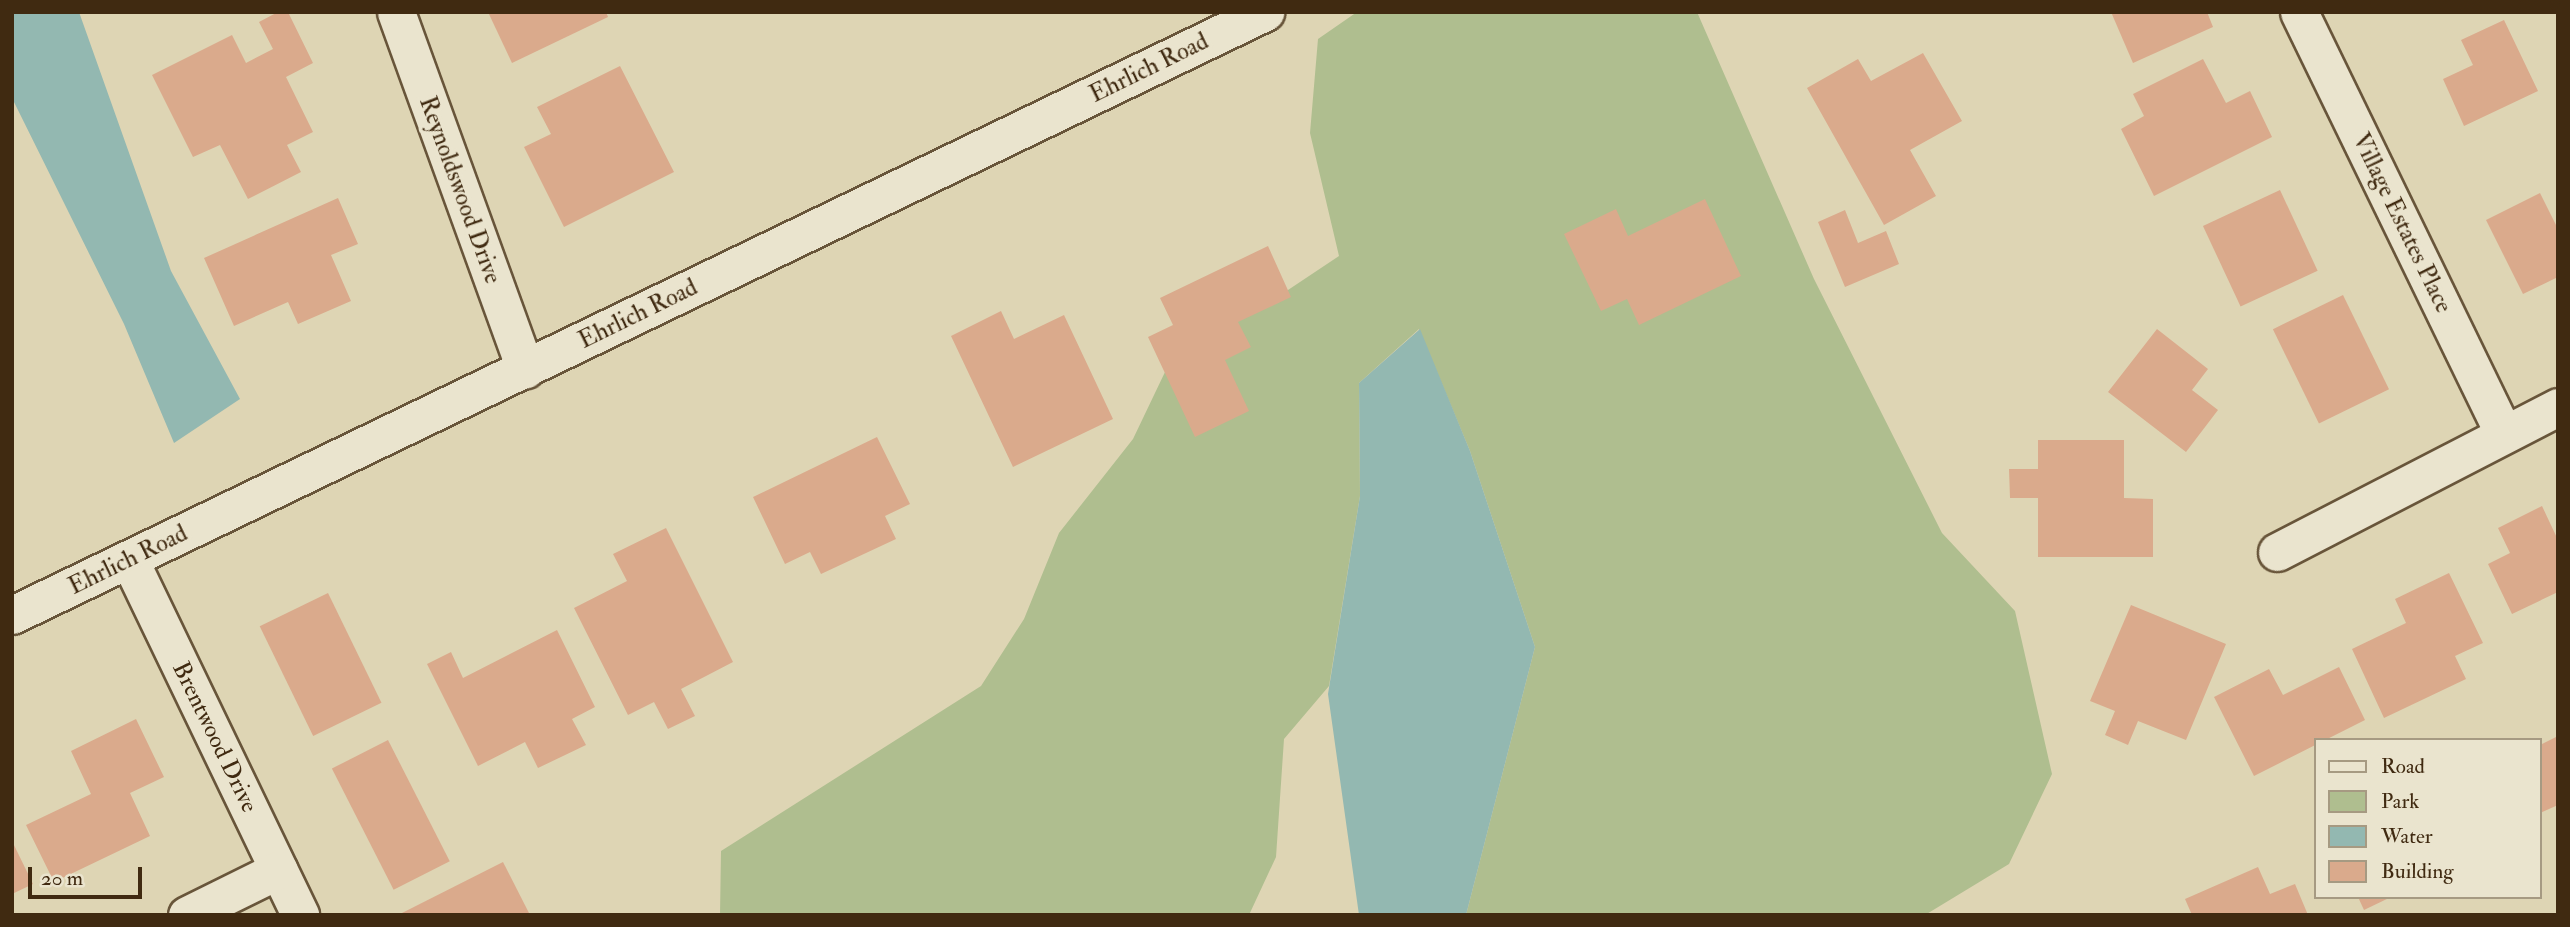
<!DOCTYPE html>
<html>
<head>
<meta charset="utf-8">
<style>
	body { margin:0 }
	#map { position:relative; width:2570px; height:927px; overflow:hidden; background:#ded5b4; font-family:"IM FELL Double Pica",serif }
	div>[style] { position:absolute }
	.green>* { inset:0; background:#afbe8f }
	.water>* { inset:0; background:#93b8b1 }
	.building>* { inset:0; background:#daaa8c; transform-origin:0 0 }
	.roads { filter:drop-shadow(2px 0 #68553a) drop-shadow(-2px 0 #68553a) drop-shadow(0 2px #68553a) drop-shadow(0 -2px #68553a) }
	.street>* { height:37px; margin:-18.5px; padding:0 18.5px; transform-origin:18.5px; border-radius:18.5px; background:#eae4ce }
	span { translate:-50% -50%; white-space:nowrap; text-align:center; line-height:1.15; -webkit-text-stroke:7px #eae4ce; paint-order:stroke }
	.street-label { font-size:24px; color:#402a11 }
	.frame { position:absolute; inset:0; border:14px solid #402a11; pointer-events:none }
	.legend { position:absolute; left:2314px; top:738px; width:228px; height:161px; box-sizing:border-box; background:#eae4ce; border:2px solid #a69a82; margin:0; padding:9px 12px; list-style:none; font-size:21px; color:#402a11 }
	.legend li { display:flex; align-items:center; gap:14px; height:35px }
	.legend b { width:35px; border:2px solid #a69a82 }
	.scale { position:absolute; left:28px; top:867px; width:114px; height:32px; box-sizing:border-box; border:4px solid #402a11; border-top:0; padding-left:9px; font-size:21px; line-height:24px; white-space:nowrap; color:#402a11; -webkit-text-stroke:5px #eae4ce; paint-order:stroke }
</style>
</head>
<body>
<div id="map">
	<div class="green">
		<i style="clip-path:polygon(1357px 12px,1697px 12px,1814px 279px,1942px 533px,2015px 611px,2052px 774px,2009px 864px,1925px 915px,1466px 915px,1535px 647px,1470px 451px,1419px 329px,1359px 383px,1360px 496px,1329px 686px,1284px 739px,1276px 857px,1249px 915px,720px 915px,721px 851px,981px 686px,1024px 619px,1059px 533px,1133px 439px,1176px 349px,1273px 300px,1339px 256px,1310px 133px,1318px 39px)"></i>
	</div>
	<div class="water">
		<i style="clip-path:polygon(12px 12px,79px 12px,171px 271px,240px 399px,174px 443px,124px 324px,12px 98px)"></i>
		<i style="clip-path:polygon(1420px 329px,1470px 451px,1535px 647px,1466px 915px,1359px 915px,1328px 694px,1360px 496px,1359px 383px)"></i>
	</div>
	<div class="building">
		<i style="clip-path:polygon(278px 12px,288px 12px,313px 63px,286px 77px,313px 132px,287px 145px,301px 172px,248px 199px,220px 145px,193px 157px,152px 75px,232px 35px,246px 63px,273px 49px,259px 22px)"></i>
		<i style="clip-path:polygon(488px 12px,606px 12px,608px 17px,512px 63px)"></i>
		<i style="clip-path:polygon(2111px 12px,2207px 12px,2213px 27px,2133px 63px)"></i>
		<i style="clip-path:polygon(2504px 20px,2538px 91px,2464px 126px,2443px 79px,2473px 65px,2461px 40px)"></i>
		<i style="clip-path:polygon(1923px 53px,1962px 121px,1910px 150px,1936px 196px,1884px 225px,1807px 88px,1858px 59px,1871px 81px)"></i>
		<i style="clip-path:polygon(2203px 59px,2226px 103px,2250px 91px,2272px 137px,2154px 196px,2121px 129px,2144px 116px,2133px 94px)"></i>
		<i style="clip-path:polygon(620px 66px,674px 172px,564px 227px,524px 147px,551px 134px,537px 107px)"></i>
		<i style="left:2280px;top:190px;width:89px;height:85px;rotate:65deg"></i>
		<i style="clip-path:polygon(2540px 193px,2558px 229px,2558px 277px,2523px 294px,2486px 220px)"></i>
		<i style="clip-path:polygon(338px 198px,358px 244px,331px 255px,351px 301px,298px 324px,288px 302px,234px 326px,204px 258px)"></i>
		<i style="clip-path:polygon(1705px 199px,1741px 276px,1639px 325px,1627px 299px,1601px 311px,1564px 234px,1616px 209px,1628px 236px)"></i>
		<i style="clip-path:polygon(1845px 210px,1858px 243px,1886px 231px,1899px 264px,1845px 287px,1818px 222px)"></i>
		<i style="clip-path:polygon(1268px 246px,1291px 297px,1238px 322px,1251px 347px,1225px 360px,1249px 411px,1195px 437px,1148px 337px,1173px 325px,1160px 298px)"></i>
		<i style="left:2343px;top:295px;width:105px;height:78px;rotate:64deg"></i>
		<i style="clip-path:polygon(1001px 311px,1014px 339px,1064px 315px,1113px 419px,1013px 467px,951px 336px)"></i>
		<i style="clip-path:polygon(2157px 329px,2208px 369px,2192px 390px,2218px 410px,2186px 452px,2108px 392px)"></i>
		<i style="clip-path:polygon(877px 437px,910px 504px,885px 516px,896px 539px,821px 574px,810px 552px,785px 564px,753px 497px)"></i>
		<i style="clip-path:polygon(2038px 440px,2124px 440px,2124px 498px,2153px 499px,2153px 557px,2038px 557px,2038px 498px,2010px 498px,2009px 469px,2038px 469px)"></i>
		<i style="clip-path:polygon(2542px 506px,2558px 540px,2558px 592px,2512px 614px,2488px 564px,2510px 553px,2498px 528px)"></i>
		<i style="clip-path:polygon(666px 528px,733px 662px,681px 689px,695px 716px,668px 729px,654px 702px,628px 715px,574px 608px,627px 581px,613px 554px)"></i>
		<i style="clip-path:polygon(2449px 573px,2483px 643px,2455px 656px,2466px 679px,2384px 718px,2352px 649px,2406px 623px,2395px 599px)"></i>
		<i style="left:328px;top:593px;width:122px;height:76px;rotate:64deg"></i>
		<i style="clip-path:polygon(2131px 605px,2226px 644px,2186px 740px,2138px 721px,2128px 745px,2105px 735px,2115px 711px,2090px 701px)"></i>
		<i style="clip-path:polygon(557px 630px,595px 707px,572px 719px,586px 745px,538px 768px,525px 742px,478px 766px,427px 664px,451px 652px,463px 678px)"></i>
		<i style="clip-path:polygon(2339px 667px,2365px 720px,2254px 776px,2214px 697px,2269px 669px,2283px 695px)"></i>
		<i style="clip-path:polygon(136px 719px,164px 777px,130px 793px,150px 836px,54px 882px,26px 825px,91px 794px,71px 751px)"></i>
		<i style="clip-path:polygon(2558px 736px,2558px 805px,2540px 813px,2540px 745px)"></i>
		<i style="left:388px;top:740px;width:136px;height:63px;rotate:63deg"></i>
		<i style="clip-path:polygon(12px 841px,33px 884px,12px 894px)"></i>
		<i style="clip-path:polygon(503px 862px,530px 915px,398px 915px)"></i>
		<i style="clip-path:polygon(2258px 867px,2270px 894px,2295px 884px,2308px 915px,2192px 915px,2185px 899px)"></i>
		<i style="clip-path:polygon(2358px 897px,2391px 897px,2364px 910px)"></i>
	</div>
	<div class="roads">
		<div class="street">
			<i style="left:396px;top:12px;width:380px;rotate:70.1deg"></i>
			<i style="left:2299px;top:12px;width:469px;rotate:64.1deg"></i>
			<i style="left:2277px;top:552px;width:316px;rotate:-27.3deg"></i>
			<i style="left:129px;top:559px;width:395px;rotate:64.3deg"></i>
			<i style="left:12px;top:615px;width:1391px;rotate:-25.7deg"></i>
			<i style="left:187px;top:915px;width:102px;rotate:-26.3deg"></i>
		</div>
	</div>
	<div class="street-label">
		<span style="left:1149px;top:68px;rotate:-26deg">Ehrlich Road</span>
		<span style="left:460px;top:190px;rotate:70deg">Reynoldswood Drive</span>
		<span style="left:2402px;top:223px;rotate:64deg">Village Estates Place</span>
		<span style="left:638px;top:314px;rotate:-26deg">Ehrlich Road</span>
		<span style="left:128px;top:560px;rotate:-26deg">Ehrlich Road</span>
		<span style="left:215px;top:737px;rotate:64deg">Brentwood Drive</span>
	</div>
	<div class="frame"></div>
	<ul class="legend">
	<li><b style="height:9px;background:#eae4ce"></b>Road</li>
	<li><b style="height:19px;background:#afbe8f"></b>Park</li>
	<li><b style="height:19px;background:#93b8b1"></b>Water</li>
	<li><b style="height:19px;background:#daaa8c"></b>Building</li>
	</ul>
	<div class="scale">20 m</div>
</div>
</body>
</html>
